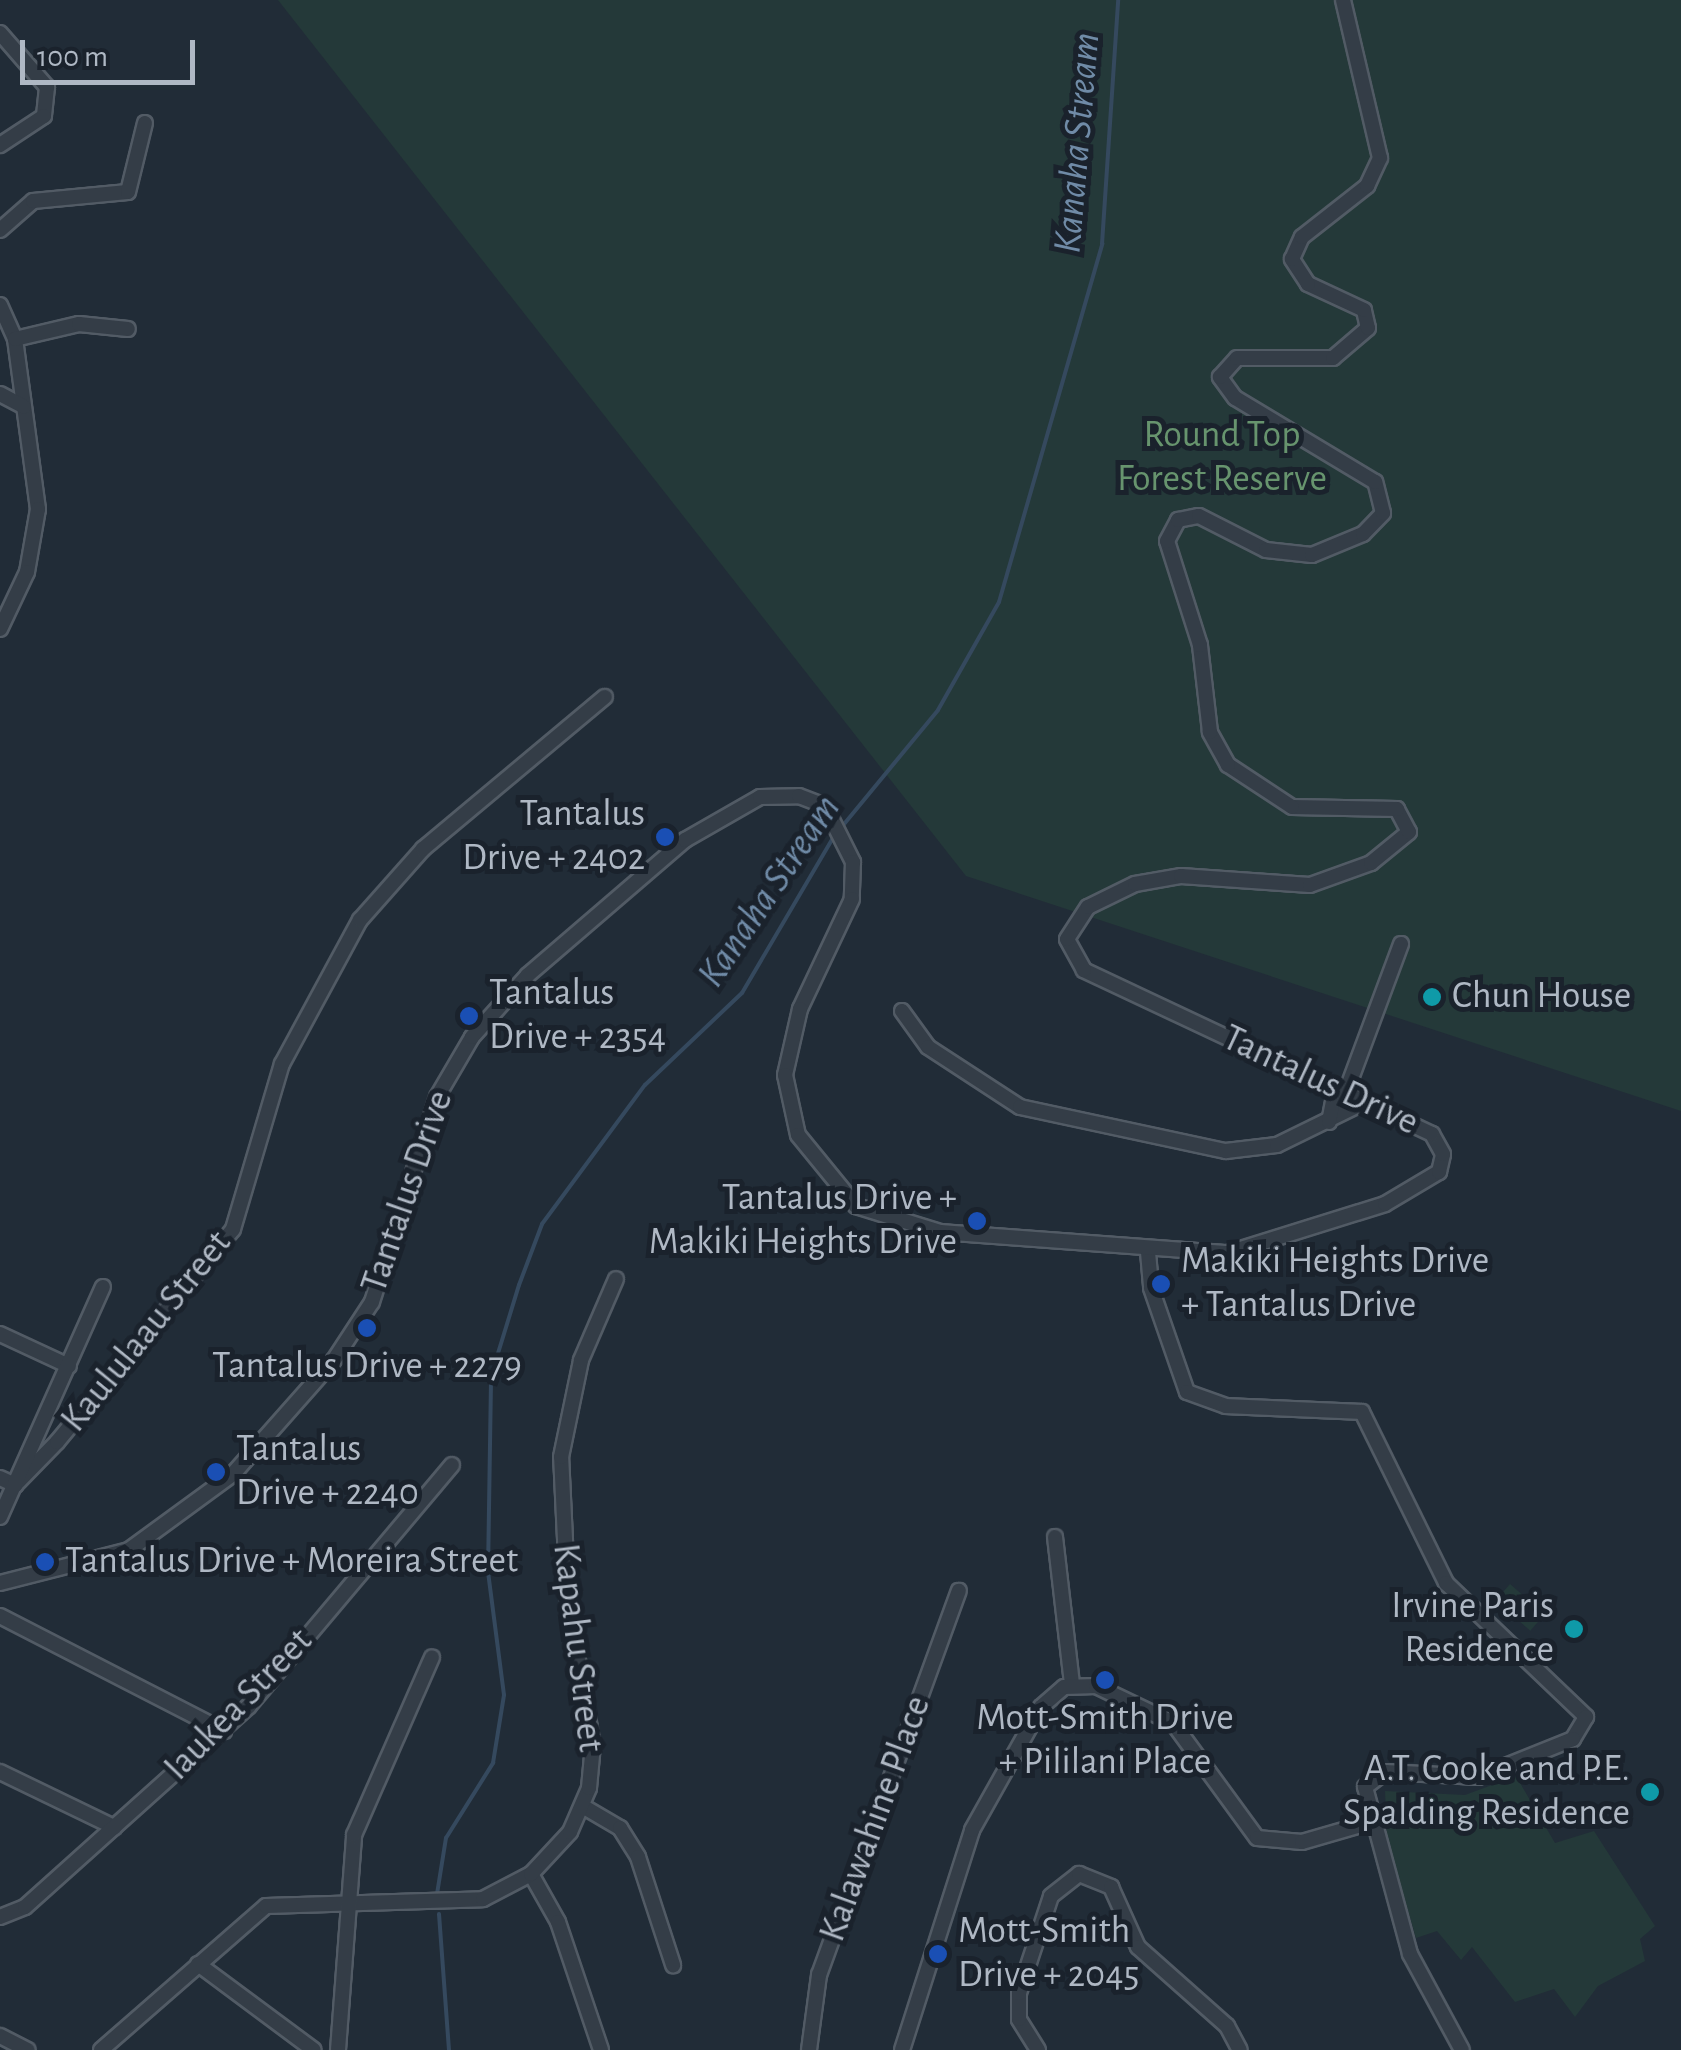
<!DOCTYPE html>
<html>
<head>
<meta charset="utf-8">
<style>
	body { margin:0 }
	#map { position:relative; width:1681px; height:2050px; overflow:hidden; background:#212c37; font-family:"Alegreya Sans",sans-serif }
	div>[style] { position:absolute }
	.green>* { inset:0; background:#243939; transform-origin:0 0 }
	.stream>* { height:4px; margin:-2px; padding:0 2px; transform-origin:2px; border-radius:2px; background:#35495e }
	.roads { filter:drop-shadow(2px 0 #525b65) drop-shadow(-2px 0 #525b65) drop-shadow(0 2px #525b65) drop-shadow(0 -2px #525b65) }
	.minor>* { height:14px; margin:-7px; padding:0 7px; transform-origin:7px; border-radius:7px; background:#343d47 }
	.dots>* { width:28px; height:28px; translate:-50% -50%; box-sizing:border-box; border:5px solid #1a222c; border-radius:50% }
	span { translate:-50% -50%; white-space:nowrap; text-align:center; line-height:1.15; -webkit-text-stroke:10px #1a222c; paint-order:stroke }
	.park-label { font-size:38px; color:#67946e }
	.poi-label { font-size:38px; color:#afb8c4 }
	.right { translate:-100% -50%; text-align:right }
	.left { translate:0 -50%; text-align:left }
	.street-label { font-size:38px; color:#afb8c4 }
	.water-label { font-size:40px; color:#708ba7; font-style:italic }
	.scale { position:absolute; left:20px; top:40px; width:175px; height:45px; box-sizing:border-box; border:5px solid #afb8c4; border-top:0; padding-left:12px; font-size:30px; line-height:35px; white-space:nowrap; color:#afb8c4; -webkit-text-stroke:8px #1a222c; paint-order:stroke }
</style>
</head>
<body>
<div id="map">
	<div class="green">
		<i style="clip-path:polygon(278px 0,1681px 0,1681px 1111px,966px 876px)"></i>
		<i style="left:1510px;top:1584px;width:46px;height:22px;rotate:41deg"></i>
		<i style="clip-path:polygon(1516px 1776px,1555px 1843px,1594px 1831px,1655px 1926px,1640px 1939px,1645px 1961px,1598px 1986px,1575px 2017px,1554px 1989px,1515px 2002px,1472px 1947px,1461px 1960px,1437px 1931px,1416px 1938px,1387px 1839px,1385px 1791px,1465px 1795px)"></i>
	</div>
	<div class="stream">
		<i style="left:840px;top:829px;width:154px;rotate:-50.5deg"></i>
		<i style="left:938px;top:710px;width:124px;rotate:-60.5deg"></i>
		<i style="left:999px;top:602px;width:373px;rotate:-73.9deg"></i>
		<i style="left:1102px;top:244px;width:245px;rotate:-86.2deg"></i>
		<i style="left:437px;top:1894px;width:57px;rotate:-80.9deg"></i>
		<i style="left:446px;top:1838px;width:89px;rotate:-57.9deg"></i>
		<i style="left:493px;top:1763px;width:69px;rotate:-80.8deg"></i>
		<i style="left:504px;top:1695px;width:124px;rotate:-97.4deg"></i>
		<i style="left:488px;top:1572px;width:196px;rotate:-89.1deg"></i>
		<i style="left:491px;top:1376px;width:95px;rotate:-72.9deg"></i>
		<i style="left:519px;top:1285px;width:65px;rotate:-69.3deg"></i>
		<i style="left:542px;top:1224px;width:173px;rotate:-53.5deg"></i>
		<i style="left:645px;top:1085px;width:134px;rotate:-43.5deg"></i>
		<i style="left:742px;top:993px;width:182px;rotate:-59.6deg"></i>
		<i style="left:439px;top:1914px;width:136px;rotate:85.8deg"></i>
	</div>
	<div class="roads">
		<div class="minor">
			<i style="left:0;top:33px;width:72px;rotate:49deg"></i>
			<i style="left:47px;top:87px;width:29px;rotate:96deg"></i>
			<i style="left:44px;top:116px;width:53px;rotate:146.6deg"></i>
			<i style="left:0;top:230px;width:44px;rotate:-41.3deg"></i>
			<i style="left:33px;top:201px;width:95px;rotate:-5.4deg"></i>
			<i style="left:128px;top:192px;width:71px;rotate:-76.2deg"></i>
			<i style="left:0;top:305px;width:37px;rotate:66deg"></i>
			<i style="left:15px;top:339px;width:172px;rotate:82.3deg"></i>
			<i style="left:38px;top:509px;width:64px;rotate:99.9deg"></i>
			<i style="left:27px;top:572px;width:63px;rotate:115.3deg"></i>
			<i style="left:15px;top:339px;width:66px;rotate:-13.2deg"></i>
			<i style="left:79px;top:324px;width:49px;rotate:5.8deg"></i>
			<i style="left:0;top:394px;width:27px;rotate:28deg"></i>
			<i style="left:902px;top:1011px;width:44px;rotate:54.2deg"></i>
			<i style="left:928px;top:1047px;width:110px;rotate:33.1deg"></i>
			<i style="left:1020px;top:1107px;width:211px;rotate:12.1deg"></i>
			<i style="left:1226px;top:1151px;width:51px;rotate:-6.7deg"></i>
			<i style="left:1277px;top:1145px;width:100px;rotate:-26.1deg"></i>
			<i style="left:1346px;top:1092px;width:158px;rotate:-69.6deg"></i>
			<i style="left:1329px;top:1122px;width:36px;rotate:-79deg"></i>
			<i style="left:1148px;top:1252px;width:36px;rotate:85deg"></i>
			<i style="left:1151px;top:1288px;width:110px;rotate:70.9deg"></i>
			<i style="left:1187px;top:1392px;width:41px;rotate:19.7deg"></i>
			<i style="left:1226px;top:1406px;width:136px;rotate:2.5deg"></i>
			<i style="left:1362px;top:1412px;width:191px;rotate:63.8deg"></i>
			<i style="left:1446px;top:1583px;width:194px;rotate:43.7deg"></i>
			<i style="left:1586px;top:1717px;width:26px;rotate:121deg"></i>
			<i style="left:1573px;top:1739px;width:102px;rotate:158.2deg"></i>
			<i style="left:1478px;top:1777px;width:93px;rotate:-176.9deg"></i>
			<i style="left:1385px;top:1772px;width:25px;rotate:143deg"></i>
			<i style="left:1365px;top:1787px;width:173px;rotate:74.9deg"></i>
			<i style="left:1410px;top:1954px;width:109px;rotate:61.6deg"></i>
			<i style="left:0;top:1334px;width:76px;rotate:24.9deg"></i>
			<i style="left:0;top:1478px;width:17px;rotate:25deg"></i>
			<i style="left:15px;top:1485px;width:60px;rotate:-45.7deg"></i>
			<i style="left:57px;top:1442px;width:276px;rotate:-50.4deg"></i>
			<i style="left:233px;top:1229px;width:172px;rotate:-73.5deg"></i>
			<i style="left:282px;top:1064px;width:164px;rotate:-61.6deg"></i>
			<i style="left:360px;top:920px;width:95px;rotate:-48.4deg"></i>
			<i style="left:423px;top:849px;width:237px;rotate:-39.9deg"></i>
			<i style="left:0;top:1517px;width:252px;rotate:-65.9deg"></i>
			<i style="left:1055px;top:1537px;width:149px;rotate:83.4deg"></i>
			<i style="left:0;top:1583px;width:133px;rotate:-14.3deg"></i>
			<i style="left:129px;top:1550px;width:129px;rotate:-36.2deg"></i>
			<i style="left:233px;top:1474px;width:152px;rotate:-48.5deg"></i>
			<i style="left:334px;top:1360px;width:69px;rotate:-56.8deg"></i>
			<i style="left:372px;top:1302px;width:215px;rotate:-72.4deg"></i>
			<i style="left:437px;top:1097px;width:69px;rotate:-59.7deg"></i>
			<i style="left:472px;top:1037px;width:84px;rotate:-47.9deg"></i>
			<i style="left:528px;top:975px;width:207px;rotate:-40.7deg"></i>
			<i style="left:685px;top:840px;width:86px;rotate:-29.8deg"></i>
			<i style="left:760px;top:797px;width:39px;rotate:-1deg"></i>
			<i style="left:799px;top:796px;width:28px;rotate:21deg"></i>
			<i style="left:825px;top:806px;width:63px;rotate:63.4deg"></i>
			<i style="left:853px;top:862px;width:37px;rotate:92deg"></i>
			<i style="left:852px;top:899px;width:122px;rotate:115.3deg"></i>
			<i style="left:800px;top:1009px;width:68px;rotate:102.8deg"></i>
			<i style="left:785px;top:1075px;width:61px;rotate:77.8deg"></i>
			<i style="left:798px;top:1135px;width:92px;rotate:50.8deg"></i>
			<i style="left:856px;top:1206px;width:88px;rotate:17.2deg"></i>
			<i style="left:940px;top:1232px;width:289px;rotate:4.2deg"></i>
			<i style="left:1228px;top:1253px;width:164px;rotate:-17.3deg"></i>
			<i style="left:1385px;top:1204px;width:63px;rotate:-30.7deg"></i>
			<i style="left:1439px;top:1172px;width:18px;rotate:-77deg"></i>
			<i style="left:1443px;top:1154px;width:23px;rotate:-119deg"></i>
			<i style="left:1432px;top:1134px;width:385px;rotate:-154.8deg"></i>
			<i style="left:1084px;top:970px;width:35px;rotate:-119deg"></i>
			<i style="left:1067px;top:939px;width:38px;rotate:-57deg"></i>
			<i style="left:1088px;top:907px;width:52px;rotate:-26.1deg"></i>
			<i style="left:1135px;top:884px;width:47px;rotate:-9.9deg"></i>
			<i style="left:1181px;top:876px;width:129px;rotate:4deg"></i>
			<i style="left:1310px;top:885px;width:65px;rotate:-19.8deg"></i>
			<i style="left:1371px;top:863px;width:49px;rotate:-39.2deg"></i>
			<i style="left:1409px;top:832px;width:26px;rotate:-118deg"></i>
			<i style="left:1397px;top:809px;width:105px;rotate:-178.9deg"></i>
			<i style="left:1292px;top:807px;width:77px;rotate:-146.7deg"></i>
			<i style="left:1228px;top:765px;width:38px;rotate:-119deg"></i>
			<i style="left:1210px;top:732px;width:88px;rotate:-96.6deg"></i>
			<i style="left:1200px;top:645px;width:109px;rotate:-107.6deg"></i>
			<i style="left:1167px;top:541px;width:24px;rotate:-62deg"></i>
			<i style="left:1178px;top:520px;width:21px;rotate:-11deg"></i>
			<i style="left:1199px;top:516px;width:75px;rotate:26.9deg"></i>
			<i style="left:1266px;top:550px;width:46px;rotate:6.2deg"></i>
			<i style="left:1312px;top:555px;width:55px;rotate:-22.4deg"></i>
			<i style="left:1363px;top:534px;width:29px;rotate:-46deg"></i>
			<i style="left:1383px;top:513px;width:32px;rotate:-104deg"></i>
			<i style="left:1375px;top:482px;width:163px;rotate:-149deg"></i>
			<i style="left:1235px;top:398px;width:26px;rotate:-126deg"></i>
			<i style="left:1220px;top:377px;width:25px;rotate:-48deg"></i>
			<i style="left:1237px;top:358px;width:96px"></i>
			<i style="left:1333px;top:358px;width:46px;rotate:-40.6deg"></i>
			<i style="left:1368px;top:328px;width:18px;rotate:-103deg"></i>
			<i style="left:1364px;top:310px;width:62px;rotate:-155.1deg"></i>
			<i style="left:1308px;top:284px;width:30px;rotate:-123deg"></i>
			<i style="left:1292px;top:259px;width:24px;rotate:-66deg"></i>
			<i style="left:1302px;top:237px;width:83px;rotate:-38.1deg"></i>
			<i style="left:1367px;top:186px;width:31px;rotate:-65deg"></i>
			<i style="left:1380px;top:158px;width:162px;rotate:-103.2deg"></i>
			<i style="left:0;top:1616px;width:252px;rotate:27.2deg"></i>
			<i style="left:0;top:1772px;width:127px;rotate:25.8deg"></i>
			<i style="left:584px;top:1807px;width:42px;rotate:30.3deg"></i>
			<i style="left:620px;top:1828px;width:34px;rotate:58deg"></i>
			<i style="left:638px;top:1857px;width:114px;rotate:72deg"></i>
			<i style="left:531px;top:1874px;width:55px;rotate:60.6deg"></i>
			<i style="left:558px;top:1922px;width:135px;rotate:71.4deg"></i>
			<i style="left:0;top:1917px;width:27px;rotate:-22deg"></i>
			<i style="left:25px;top:1907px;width:301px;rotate:-41.9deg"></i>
			<i style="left:249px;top:1706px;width:315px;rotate:-49.9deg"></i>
			<i style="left:198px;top:1964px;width:144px;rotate:36.6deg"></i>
			<i style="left:0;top:2036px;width:31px;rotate:27deg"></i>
			<i style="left:101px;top:2050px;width:219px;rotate:-41.1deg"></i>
			<i style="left:266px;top:1906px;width:217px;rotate:-1.8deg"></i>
			<i style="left:483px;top:1899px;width:54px;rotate:-27.5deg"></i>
			<i style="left:531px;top:1874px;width:57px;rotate:-47.1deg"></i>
			<i style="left:570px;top:1832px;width:48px;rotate:-66.6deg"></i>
			<i style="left:589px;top:1788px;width:43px;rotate:-84.7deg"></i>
			<i style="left:593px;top:1745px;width:144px;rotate:-100deg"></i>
			<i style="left:568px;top:1603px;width:146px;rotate:-92.7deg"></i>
			<i style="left:561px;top:1457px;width:99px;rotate:-78.3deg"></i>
			<i style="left:581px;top:1360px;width:88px;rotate:-66.6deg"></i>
			<i style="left:338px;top:2050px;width:216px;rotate:-85.7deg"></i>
			<i style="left:354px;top:1835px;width:194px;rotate:-66.3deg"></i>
			<i style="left:809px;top:2050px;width:76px;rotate:-82.4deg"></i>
			<i style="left:819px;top:1975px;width:409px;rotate:-70deg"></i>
			<i style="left:902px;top:2050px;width:231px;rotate:-72.3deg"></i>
			<i style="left:972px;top:1830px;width:141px;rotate:-60.7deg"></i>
			<i style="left:1041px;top:1707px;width:30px;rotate:-41deg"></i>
			<i style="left:1064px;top:1687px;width:32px;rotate:-2deg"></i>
			<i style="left:1096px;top:1686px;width:85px;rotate:25.7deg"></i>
			<i style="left:1173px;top:1723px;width:142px;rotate:53.9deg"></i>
			<i style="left:1257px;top:1838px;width:45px;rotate:5.1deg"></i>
			<i style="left:1302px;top:1842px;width:72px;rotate:-16.2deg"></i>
			<i style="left:1038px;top:2050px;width:36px;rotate:-122deg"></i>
			<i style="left:1019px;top:2019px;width:26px;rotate:-90deg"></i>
			<i style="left:1019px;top:1993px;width:102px;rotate:-71.7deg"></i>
			<i style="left:1051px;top:1896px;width:36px;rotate:-38deg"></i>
			<i style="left:1079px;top:1874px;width:35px;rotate:22deg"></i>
			<i style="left:1111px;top:1887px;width:66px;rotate:65.8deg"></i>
			<i style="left:1138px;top:1947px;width:119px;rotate:41.6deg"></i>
			<i style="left:1227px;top:2026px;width:27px;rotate:62deg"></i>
		</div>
	</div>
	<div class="dots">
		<i style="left:665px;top:837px;background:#1a4fb4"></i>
		<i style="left:1432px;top:997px;background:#0f9aa8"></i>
		<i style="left:469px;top:1016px;background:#1a4fb4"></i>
		<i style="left:977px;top:1221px;background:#1a4fb4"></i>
		<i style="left:1161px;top:1284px;background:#1a4fb4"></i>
		<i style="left:367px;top:1328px;background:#1a4fb4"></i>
		<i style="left:216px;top:1472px;background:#1a4fb4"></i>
		<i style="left:45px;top:1562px;background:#1a4fb4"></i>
		<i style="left:1574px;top:1629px;background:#0f9aa8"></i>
		<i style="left:1105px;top:1680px;background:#1a4fb4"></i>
		<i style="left:1650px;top:1792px;background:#0f9aa8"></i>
		<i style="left:938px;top:1954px;background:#1a4fb4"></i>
	</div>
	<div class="park-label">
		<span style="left:1222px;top:458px">Round Top<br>Forest Reserve</span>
	</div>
	<div class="poi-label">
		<span class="right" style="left:645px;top:837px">Tantalus<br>Drive + 2402</span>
		<span class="left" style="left:489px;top:1016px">Tantalus<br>Drive + 2354</span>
		<span class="left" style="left:1452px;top:997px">Chun House</span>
		<span class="right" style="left:957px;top:1221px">Tantalus Drive +<br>Makiki Heights Drive</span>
		<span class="left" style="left:1181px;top:1284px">Makiki Heights Drive<br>+ Tantalus Drive</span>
		<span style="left:367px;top:1367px">Tantalus Drive + 2279</span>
		<span class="left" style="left:236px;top:1472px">Tantalus<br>Drive + 2240</span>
		<span class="left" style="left:65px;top:1562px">Tantalus Drive + Moreira Street</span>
		<span class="right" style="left:1554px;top:1629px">Irvine Paris<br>Residence</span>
		<span style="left:1105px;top:1741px">Mott-Smith Drive<br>+ Pililani Place</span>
		<span class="right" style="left:1630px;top:1792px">A.T. Cooke and P.E.<br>Spalding Residence</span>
		<span class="left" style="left:958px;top:1954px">Mott-Smith<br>Drive + 2045</span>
	</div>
	<div class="street-label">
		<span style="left:1320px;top:1081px;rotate:25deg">Tantalus Drive</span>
		<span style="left:408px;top:1192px;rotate:-71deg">Tantalus Drive</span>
		<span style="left:147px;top:1332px;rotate:-51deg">Kaululaau Street</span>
		<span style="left:577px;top:1648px;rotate:83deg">Kapahu Street</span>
		<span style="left:239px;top:1705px;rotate:-46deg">Iaukea Street</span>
		<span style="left:876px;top:1819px;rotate:-70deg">Kalawahine Place</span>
	</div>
	<div class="water-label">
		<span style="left:1077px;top:143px;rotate:-85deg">Kanaha Stream</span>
		<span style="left:769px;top:891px;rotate:-56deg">Kanaha Stream</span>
	</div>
	<div class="scale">100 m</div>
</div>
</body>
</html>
